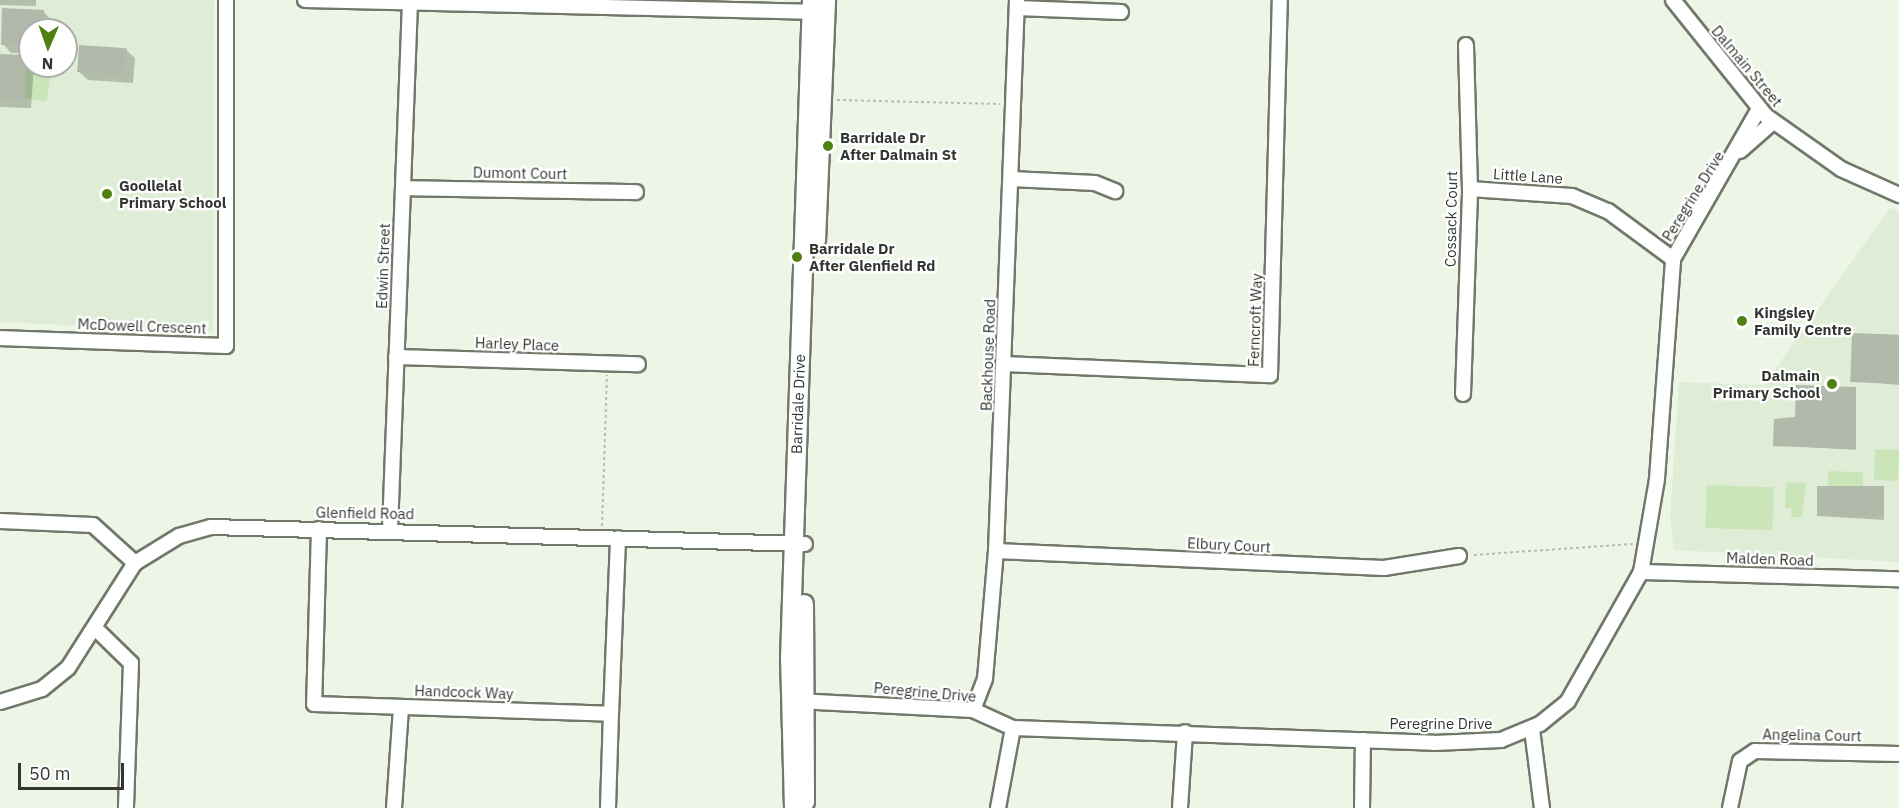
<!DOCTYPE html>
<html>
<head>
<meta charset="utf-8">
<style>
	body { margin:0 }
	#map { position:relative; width:1899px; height:808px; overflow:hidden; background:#edf6e6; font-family:"IBM Plex Sans",sans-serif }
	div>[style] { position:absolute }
	.built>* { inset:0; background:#dfedd6 }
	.green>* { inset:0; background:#cae5b7; transform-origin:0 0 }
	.shadow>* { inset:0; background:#0003 }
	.building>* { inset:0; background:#b1b9ab; transform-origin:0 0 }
	.path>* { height:2px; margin-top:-1px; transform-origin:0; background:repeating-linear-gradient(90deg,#b5bcb0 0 3px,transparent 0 6px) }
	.roads { filter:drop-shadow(2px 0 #70786a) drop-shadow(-2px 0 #70786a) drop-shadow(0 2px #70786a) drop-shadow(0 -2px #70786a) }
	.minor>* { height:14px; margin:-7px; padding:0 7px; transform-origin:7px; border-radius:7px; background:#fff }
	.tertiary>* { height:18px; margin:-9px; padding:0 9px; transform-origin:9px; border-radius:9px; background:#fff }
	.dots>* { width:16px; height:16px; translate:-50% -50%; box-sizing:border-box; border:3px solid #fff; border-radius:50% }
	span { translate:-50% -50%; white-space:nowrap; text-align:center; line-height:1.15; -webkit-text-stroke:4.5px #fff; paint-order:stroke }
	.street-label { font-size:15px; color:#333631 }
	.poi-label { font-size:15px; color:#333631; font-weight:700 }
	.left { translate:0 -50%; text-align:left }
	.right { translate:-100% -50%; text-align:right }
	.north { position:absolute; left:18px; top:18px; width:60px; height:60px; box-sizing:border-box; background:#fff; border:2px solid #adafad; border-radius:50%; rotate:182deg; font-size:16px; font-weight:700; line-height:24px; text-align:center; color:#333631 }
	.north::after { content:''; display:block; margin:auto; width:21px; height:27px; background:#4e8012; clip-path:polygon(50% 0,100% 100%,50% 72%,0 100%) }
	.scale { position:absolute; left:18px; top:763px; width:106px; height:27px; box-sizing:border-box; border:3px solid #333631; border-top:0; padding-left:8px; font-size:18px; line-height:21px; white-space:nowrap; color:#333631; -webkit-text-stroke:4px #fff; paint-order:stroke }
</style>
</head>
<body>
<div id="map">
	<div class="built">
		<i style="clip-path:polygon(evenodd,0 0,214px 0,213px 332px,0 322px,0 0,30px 30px,66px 30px,66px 66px,30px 66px,30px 30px)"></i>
		<i style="clip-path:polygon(1890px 208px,1899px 211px,1899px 562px,1674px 550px,1670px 518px,1679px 382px,1764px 385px)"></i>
	</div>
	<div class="green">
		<i style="left:24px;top:62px;width:28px;height:36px;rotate:8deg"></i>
		<i style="left:1875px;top:449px;width:24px;height:31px;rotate:2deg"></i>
		<i style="left:1828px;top:471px;width:35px;height:15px;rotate:2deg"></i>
		<i style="clip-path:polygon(1786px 482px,1806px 483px,1802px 517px,1791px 517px,1792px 508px,1785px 508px)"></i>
		<i style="left:1707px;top:485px;width:67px;height:43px;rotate:2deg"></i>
	</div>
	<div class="shadow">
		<i style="clip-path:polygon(0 0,36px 0,36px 6px,0 5px)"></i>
		<i style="clip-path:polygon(43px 11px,51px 20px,51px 30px,30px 30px,30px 53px,11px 53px,3px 44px)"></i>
		<i style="clip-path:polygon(126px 50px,135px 58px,133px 83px,88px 80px,79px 72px)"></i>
		<i style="clip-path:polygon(0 56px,25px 57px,34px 66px,31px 108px,0 107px)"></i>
		<i style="clip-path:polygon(1899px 336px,1899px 385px,1852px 381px)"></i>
		<i style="clip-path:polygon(1856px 388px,1856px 450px,1775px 445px,1796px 418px)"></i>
		<i style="clip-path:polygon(1883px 488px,1884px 520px,1817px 516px)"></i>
	</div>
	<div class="building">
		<i style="clip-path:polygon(2px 8px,44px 10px,43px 30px,30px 30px,30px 46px,1px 45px)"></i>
		<i style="left:79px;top:45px;width:48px;height:27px;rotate:4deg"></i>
		<i style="left:0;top:54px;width:26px;height:45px;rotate:2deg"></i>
		<i style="left:1852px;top:333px;width:47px;height:49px;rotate:2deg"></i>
		<i style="clip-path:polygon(1796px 385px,1856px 387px,1855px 449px,1773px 446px,1774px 419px,1795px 417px)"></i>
		<i style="left:1817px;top:486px;width:67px;height:30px"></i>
	</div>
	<div class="path">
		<i style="left:837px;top:100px;width:163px;rotate:1.4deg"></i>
		<i style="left:602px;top:526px;width:151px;rotate:-88.1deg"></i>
		<i style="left:1474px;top:555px;width:159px;rotate:-4deg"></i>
	</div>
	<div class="roads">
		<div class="minor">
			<i style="left:305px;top:0;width:514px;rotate:1.34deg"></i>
			<i style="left:1673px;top:0;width:149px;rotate:51.3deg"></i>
			<i style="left:1766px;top:116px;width:92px;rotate:35.2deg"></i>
			<i style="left:1841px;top:169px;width:64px;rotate:24.1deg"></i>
			<i style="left:1017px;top:8px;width:104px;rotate:2.2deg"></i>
			<i style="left:1740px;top:151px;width:44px;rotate:-41.3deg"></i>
			<i style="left:1011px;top:179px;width:84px;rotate:2.7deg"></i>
			<i style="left:1095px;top:183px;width:22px;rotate:22deg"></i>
			<i style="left:403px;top:188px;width:233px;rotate:1deg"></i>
			<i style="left:1470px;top:189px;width:102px;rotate:3.9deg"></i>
			<i style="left:1572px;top:196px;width:39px;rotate:23deg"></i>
			<i style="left:1608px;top:211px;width:81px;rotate:36.4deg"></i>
			<i style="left:0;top:338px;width:226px;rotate:2deg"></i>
			<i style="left:226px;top:346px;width:346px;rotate:-90deg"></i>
			<i style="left:396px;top:357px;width:242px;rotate:1.7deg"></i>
			<i style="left:1005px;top:364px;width:265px;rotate:2.4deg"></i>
			<i style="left:1270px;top:375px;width:375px;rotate:-88.5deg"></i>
			<i style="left:1463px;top:394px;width:205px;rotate:-88deg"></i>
			<i style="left:1470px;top:189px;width:144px;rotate:-91.6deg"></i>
			<i style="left:0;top:521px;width:93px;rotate:2.5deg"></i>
			<i style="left:93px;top:525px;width:57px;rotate:42.1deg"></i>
			<i style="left:319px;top:529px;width:175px;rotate:91.6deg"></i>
			<i style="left:314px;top:704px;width:297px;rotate:1.9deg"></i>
			<i style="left:611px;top:714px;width:176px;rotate:-87.7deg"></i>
			<i style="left:390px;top:530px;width:527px;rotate:-87.83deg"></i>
			<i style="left:996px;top:551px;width:388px;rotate:2.5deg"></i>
			<i style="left:1384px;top:568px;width:76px;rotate:-9.1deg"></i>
			<i style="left:1641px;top:572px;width:258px;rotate:1.6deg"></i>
			<i style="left:96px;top:629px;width:49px;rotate:44.2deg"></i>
			<i style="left:131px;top:663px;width:145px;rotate:92deg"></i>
			<i style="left:797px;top:701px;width:176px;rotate:2.9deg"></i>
			<i style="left:973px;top:710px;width:44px;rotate:24.2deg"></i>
			<i style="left:1013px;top:728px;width:421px;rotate:2deg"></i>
			<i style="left:1434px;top:743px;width:67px;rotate:-2.6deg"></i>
			<i style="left:1501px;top:740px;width:42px;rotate:-22.3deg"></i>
			<i style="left:1540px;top:724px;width:36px;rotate:-39deg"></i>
			<i style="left:1568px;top:701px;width:148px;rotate:-60.5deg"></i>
			<i style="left:1641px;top:572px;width:94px;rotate:-80.2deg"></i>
			<i style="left:1657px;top:479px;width:221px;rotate:-85.8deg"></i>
			<i style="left:1673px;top:259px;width:173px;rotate:-60.2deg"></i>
			<i style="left:0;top:702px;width:44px;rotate:-17.2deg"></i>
			<i style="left:42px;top:689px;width:33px;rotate:-39deg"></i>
			<i style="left:68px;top:668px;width:125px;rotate:-57.5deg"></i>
			<i style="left:135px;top:563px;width:52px;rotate:-31.5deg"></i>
			<i style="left:179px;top:536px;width:33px;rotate:-16deg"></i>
			<i style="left:211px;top:527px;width:594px;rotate:1.64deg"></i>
			<i style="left:973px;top:710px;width:33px;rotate:-69deg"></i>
			<i style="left:985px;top:679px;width:128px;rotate:-85.1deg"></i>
			<i style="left:996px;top:551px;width:551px;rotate:-87.82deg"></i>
			<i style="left:1532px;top:729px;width:80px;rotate:82.8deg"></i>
			<i style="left:394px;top:808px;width:101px;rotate:-86deg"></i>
			<i style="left:608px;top:808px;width:94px;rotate:-88.2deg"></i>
			<i style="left:998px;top:808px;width:81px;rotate:-79.4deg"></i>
			<i style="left:1180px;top:808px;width:76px;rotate:-86.2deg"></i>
			<i style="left:1362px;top:808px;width:68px;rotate:-89.2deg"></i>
			<i style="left:1730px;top:808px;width:48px;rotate:-78deg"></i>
			<i style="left:1740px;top:761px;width:18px;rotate:-34deg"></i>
			<i style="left:1755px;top:751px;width:144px;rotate:1.2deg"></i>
		</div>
		<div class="tertiary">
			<i style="left:816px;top:241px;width:241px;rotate:-87.6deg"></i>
			<i style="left:804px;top:604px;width:198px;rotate:89.7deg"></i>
			<i style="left:794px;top:808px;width:149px;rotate:-91.5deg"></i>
			<i style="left:790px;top:659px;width:659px;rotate:-88.09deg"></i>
		</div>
	</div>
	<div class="dots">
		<i style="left:828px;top:146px;background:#4e8012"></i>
		<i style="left:107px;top:194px;background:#4e8012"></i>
		<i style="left:797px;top:257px;background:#4e8012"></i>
		<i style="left:1742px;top:321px;background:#4e8012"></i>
		<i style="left:1832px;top:384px;background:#4e8012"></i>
	</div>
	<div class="street-label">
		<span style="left:1747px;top:66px;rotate:50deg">Dalmain Street</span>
		<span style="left:520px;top:173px;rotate:1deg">Dumont Court</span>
		<span style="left:1528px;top:176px;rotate:4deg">Little Lane</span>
		<span style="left:1693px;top:196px;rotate:-58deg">Peregrine Drive</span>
		<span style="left:1451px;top:219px;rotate:-89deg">Cossack Court</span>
		<span style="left:383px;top:266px;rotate:-88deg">Edwin Street</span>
		<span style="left:1255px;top:320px;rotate:-88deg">Ferncroft Way</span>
		<span style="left:142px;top:326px;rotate:2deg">McDowell Crescent</span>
		<span style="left:517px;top:344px;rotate:2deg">Harley Place</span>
		<span style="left:988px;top:355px;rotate:-88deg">Backhouse Road</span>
		<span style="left:798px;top:404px;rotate:-88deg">Barridale Drive</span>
		<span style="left:365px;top:513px;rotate:1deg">Glenfield Road</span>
		<span style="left:1229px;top:545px;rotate:3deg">Elbury Court</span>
		<span style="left:1770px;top:559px;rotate:2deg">Malden Road</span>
		<span style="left:464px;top:692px;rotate:2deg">Handcock Way</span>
		<span style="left:925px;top:692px;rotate:5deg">Peregrine Drive</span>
		<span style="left:1441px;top:724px">Peregrine Drive</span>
		<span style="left:1812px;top:735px;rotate:1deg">Angelina Court</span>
	</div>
	<div class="poi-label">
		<span class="left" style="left:840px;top:146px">Barridale Dr<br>After Dalmain St</span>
		<span class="left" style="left:119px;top:194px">Goollelal<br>Primary School</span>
		<span class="left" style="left:809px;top:257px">Barridale Dr<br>After Glenfield Rd</span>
		<span class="left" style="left:1754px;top:321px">Kingsley<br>Family Centre</span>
		<span class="right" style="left:1820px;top:384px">Dalmain<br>Primary School</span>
	</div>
	<div class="north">N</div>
	<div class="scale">50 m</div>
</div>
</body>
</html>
